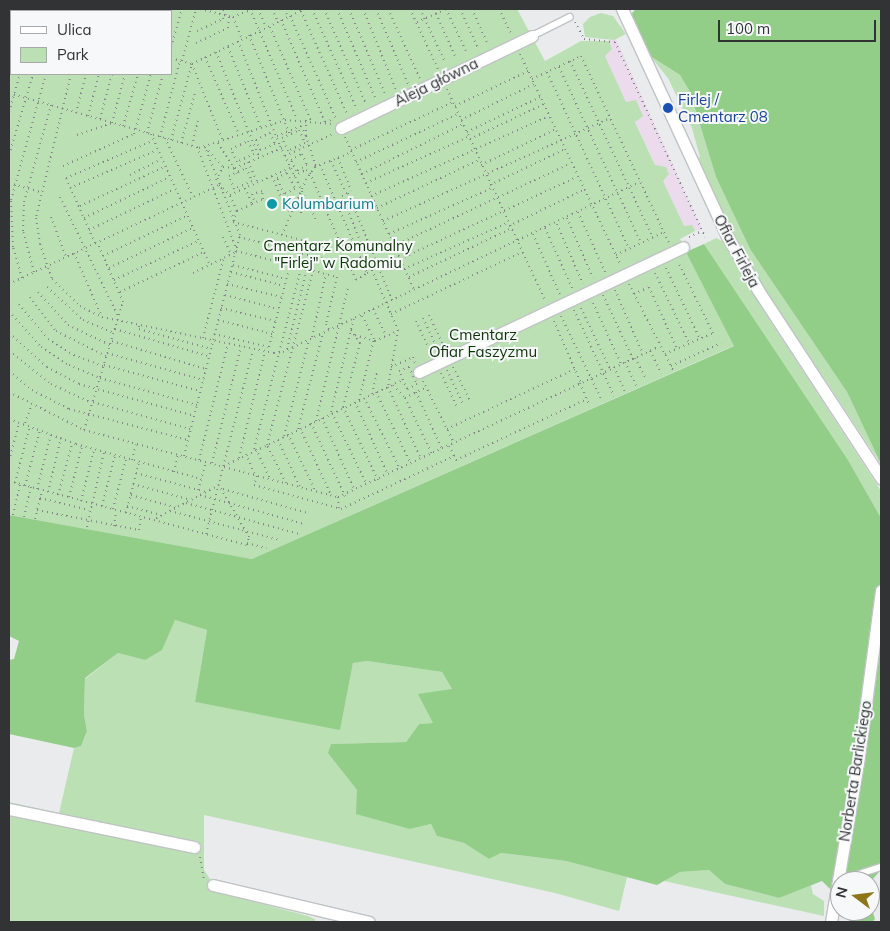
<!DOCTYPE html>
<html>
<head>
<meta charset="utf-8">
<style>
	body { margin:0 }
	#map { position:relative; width:890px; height:931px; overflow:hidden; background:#e9ebed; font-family:Mulish,sans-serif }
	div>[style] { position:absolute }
	.commercial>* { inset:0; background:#ebdbed }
	.green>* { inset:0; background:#bae0b4 }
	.forest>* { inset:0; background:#93ce89 }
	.path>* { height:2px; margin-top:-1px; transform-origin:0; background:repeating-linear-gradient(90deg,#858688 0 1px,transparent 0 5px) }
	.roads { filter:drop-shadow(1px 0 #c0c3c4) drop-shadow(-1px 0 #c0c3c4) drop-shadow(0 1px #c0c3c4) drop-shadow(0 -1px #c0c3c4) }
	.lane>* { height:5.5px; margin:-2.75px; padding:0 2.75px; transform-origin:2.75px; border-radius:2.75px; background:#fff }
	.street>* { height:11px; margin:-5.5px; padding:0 5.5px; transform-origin:5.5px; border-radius:5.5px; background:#fff }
	.dots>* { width:14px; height:14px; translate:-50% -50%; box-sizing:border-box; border:2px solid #f6f8fa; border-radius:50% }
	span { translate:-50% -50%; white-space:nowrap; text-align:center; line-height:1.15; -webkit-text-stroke:4px #f6f8fa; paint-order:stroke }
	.street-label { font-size:15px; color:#323334 }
	.transit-label { font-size:15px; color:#164399 }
	.left { translate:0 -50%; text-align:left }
	.culture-label { font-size:15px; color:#0d838f }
	.park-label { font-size:15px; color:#0c3505 }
	.frame { position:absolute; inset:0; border:10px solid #323334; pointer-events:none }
	.legend { position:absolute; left:10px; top:10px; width:162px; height:65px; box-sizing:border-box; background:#f6f8fa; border:1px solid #a8a9ab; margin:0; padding:6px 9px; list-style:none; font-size:15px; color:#323334 }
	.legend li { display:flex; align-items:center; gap:10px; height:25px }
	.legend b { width:25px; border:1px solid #a8a9ab }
	.north { position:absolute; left:830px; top:871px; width:50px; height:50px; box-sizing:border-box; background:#f6f8fa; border:1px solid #a8a9ab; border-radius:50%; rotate:285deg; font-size:14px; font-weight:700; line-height:20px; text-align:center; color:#323334 }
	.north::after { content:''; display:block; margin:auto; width:18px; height:22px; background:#8d7519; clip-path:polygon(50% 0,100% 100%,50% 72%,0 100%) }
	.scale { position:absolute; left:718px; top:20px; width:158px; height:22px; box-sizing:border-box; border:2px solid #323334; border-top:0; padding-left:6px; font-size:15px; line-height:18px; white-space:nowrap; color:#323334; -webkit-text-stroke:4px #f6f8fa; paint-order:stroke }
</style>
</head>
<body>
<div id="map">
	<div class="commercial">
		<i style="clip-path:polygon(616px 39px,699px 223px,702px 229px,695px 231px,692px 225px,684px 226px,635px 121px,605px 56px,612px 49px,609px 41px)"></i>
	</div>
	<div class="green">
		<i style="clip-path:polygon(evenodd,9px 9px,517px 9px,545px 61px,581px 41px,609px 41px,612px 49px,605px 56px,626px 102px,636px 100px,643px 116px,635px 122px,655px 165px,666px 167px,669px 174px,663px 181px,684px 226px,692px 225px,695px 231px,680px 239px,735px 345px,252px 559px,9px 515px,9px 9px,11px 11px,171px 11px,171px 74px,11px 74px,11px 11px)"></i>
		<i style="clip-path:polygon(601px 13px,613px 16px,626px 34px,614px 40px,585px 37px,583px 24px,590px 17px)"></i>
		<i style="clip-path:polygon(650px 56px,680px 75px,690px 92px,716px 177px,750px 249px,847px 392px,881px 464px,743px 256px,697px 159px,700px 157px,692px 128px,668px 78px)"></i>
		<i style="clip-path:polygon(716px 238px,724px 242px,763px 310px,881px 491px,881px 518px,848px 460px,704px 244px)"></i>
		<i style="clip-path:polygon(175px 620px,207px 630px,195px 702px,340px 729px,353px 663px,367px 661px,442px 672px,452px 689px,433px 723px,419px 724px,406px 742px,331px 744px,329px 753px,357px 790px,410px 829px,431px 824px,437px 836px,464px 843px,489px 859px,501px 853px,566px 861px,627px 877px,619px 911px,555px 893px,204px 815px,204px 870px,210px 879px,210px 890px,308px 916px,315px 919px,315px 922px,9px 922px,9px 802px,59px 813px,74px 748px,81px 746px,87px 731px,84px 715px,85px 679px,118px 653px,145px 660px)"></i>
		<i style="clip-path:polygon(709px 870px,725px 884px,779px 898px,811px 885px,813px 894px,824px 901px,824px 916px,664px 881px,680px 872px)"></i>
	</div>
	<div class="forest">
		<i style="clip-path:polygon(636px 9px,881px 9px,881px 464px,847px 392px,750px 249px,716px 177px,690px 92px,680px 75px,650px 56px,635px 28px,632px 13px)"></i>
		<i style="clip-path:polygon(704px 244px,848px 460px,881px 518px,881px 870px,870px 882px,840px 881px,840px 899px,822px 881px,779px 898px,725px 884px,709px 870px,680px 872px,657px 885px,566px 861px,501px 853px,489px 859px,464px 843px,437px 836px,431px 824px,410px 829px,356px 814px,357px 790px,328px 753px,331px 744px,406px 742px,419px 724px,433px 723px,418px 694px,452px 689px,442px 672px,367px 661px,353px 663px,340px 730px,195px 702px,207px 630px,175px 620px,162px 650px,145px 660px,118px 653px,85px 678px,84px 715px,87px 731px,81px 746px,74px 748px,9px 734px,9px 660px,14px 659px,19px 641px,9px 636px,9px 515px,252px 559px,734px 346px,686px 252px)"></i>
		<i style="clip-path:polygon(870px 903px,875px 919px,872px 922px,850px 922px,846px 911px,870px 911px)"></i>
	</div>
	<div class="path">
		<i style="left:200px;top:9px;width:34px;rotate:14deg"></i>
		<i style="left:233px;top:17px;width:22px;rotate:-22deg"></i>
		<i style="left:250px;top:9px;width:120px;rotate:66.9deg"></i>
		<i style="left:258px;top:9px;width:20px;rotate:66deg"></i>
		<i style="left:272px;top:9px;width:14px;rotate:65deg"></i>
		<i style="left:284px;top:9px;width:9px;rotate:63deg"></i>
		<i style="left:312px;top:9px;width:110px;rotate:65.8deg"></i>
		<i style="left:324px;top:9px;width:104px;rotate:66.1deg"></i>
		<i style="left:337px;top:9px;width:99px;rotate:66.8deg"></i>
		<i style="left:349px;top:9px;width:92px;rotate:67deg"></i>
		<i style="left:363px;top:9px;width:87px;rotate:67.8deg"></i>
		<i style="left:376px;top:9px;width:82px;rotate:66.9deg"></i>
		<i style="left:388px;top:9px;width:77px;rotate:65.4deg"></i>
		<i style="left:410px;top:9px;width:66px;rotate:65deg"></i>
		<i style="left:420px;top:9px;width:59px;rotate:64.7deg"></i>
		<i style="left:434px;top:9px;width:54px;rotate:65.8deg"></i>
		<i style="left:446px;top:9px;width:47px;rotate:64.5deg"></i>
		<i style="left:460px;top:9px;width:41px;rotate:65.3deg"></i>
		<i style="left:472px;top:9px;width:36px;rotate:66deg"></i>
		<i style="left:499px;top:9px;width:28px;rotate:64deg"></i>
		<i style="left:12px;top:11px;width:2px;rotate:-63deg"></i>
		<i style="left:25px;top:11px;width:2px;rotate:-63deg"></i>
		<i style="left:38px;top:11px;width:2px;rotate:-63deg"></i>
		<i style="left:51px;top:11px;width:2px;rotate:-63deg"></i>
		<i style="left:64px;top:11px;width:2px;rotate:-63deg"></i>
		<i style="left:88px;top:11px;width:2px;rotate:-90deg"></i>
		<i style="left:103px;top:11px;width:2px;rotate:-63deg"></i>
		<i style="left:116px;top:11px;width:2px;rotate:-63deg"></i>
		<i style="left:129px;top:11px;width:2px;rotate:-63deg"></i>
		<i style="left:143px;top:11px;width:2px;rotate:-63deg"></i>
		<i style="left:155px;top:11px;width:2px;rotate:-63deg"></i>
		<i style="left:169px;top:11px;width:2px;rotate:-63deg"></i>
		<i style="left:301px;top:11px;width:113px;rotate:65.9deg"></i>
		<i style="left:9px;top:12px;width:2px;rotate:27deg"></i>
		<i style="left:290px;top:16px;width:113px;rotate:65.9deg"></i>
		<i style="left:233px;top:17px;width:24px;rotate:68deg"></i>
		<i style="left:281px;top:20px;width:111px;rotate:66.7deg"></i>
		<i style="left:325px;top:122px;width:9px;rotate:-18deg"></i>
		<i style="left:417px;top:22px;width:32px;rotate:-24deg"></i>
		<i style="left:575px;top:22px;width:19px;rotate:62deg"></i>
		<i style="left:584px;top:39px;width:31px;rotate:6deg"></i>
		<i style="left:615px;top:42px;width:215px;rotate:65.2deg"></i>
		<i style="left:9px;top:24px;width:9px;rotate:-77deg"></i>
		<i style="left:270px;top:27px;width:103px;rotate:66.4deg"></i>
		<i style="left:197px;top:31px;width:29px;rotate:-25deg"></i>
		<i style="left:223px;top:19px;width:5px;rotate:-53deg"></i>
		<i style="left:226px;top:15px;width:7px;rotate:-117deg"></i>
		<i style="left:249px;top:35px;width:108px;rotate:67.7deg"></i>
		<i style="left:238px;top:41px;width:113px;rotate:68.2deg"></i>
		<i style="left:280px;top:146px;width:85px;rotate:64deg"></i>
		<i style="left:196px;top:43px;width:35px;rotate:-25deg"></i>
		<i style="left:228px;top:28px;width:12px;rotate:-85deg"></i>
		<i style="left:171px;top:47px;width:40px;rotate:-74deg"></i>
		<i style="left:228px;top:47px;width:87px;rotate:67.8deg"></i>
		<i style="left:216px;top:52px;width:113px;rotate:67.7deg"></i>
		<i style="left:520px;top:54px;width:233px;rotate:64.5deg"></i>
		<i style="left:205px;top:57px;width:85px;rotate:66.4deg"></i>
		<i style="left:171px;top:58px;width:22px;rotate:16deg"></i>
		<i style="left:192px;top:64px;width:126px;rotate:-26deg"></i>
		<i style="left:182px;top:61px;width:54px;rotate:-74.9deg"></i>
		<i style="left:570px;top:61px;width:195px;rotate:64.9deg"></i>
		<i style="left:192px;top:64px;width:83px;rotate:68.1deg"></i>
		<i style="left:559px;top:67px;width:194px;rotate:65deg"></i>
		<i style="left:9px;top:68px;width:8px;rotate:-76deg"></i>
		<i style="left:547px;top:72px;width:195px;rotate:65.1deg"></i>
		<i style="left:71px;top:74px;width:148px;rotate:103.7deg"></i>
		<i style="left:36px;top:218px;width:26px;rotate:81deg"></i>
		<i style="left:40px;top:244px;width:37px;rotate:71deg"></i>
		<i style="left:52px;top:279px;width:39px;rotate:44deg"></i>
		<i style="left:80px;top:306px;width:25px;rotate:27deg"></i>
		<i style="left:102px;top:317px;width:176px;rotate:11.8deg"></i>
		<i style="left:274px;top:353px;width:9px;rotate:-6deg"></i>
		<i style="left:283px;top:352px;width:395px;rotate:-25.5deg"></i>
		<i style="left:532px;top:79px;width:54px;rotate:-25.1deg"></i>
		<i style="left:581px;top:56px;width:207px;rotate:64.8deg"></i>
		<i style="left:447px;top:89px;width:233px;rotate:65.1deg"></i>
		<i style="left:9px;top:93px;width:198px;rotate:16.1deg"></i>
		<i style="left:199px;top:148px;width:90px;rotate:-18deg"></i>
		<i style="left:285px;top:120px;width:46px;rotate:5deg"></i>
		<i style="left:455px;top:106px;width:81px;rotate:-25.6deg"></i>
		<i style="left:9px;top:112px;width:40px;rotate:-74deg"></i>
		<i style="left:76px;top:113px;width:40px;rotate:-75.6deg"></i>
		<i style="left:88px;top:116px;width:43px;rotate:-75.3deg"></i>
		<i style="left:100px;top:119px;width:47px;rotate:-75.1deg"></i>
		<i style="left:306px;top:120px;width:16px;rotate:90deg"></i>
		<i style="left:306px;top:136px;width:33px;rotate:72deg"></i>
		<i style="left:461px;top:120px;width:81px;rotate:-26.3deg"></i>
		<i style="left:123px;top:126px;width:54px;rotate:-73.9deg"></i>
		<i style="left:299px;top:130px;width:14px;rotate:65deg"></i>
		<i style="left:305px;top:143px;width:19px;rotate:155deg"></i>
		<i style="left:288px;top:151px;width:14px;rotate:-115deg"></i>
		<i style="left:282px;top:138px;width:19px;rotate:-25deg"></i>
		<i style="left:467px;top:132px;width:81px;rotate:-25.6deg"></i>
		<i style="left:147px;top:133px;width:61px;rotate:-74.8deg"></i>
		<i style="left:270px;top:133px;width:12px;rotate:66deg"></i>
		<i style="left:275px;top:144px;width:16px;rotate:158deg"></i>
		<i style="left:260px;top:150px;width:11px;rotate:-112deg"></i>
		<i style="left:256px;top:140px;width:16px;rotate:-27deg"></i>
		<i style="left:151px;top:134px;width:144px;rotate:65.8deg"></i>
		<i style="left:77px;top:135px;width:37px;rotate:-19deg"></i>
		<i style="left:112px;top:123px;width:51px;rotate:-75.1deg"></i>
		<i style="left:277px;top:136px;width:26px;rotate:-23deg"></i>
		<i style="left:301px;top:126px;width:11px;rotate:63deg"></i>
		<i style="left:160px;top:137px;width:80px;rotate:-75.4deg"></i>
		<i style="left:345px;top:137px;width:168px;rotate:65.7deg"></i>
		<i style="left:165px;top:138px;width:65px;rotate:64.6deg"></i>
		<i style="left:470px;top:139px;width:82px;rotate:-25.3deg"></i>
		<i style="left:171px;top:140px;width:79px;rotate:-74.6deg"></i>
		<i style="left:248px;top:141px;width:14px;rotate:65deg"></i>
		<i style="left:254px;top:154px;width:19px;rotate:155deg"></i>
		<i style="left:237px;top:162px;width:14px;rotate:-115deg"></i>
		<i style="left:231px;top:149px;width:19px;rotate:-25deg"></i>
		<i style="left:181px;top:143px;width:52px;rotate:-74.4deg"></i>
		<i style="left:218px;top:143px;width:36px;rotate:58deg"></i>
		<i style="left:192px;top:146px;width:27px;rotate:-77deg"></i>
		<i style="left:197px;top:147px;width:108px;rotate:68.9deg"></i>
		<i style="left:351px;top:150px;width:113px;rotate:-25.2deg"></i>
		<i style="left:302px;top:154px;width:12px;rotate:66deg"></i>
		<i style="left:307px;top:165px;width:13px;rotate:151deg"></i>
		<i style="left:296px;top:171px;width:12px;rotate:-114deg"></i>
		<i style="left:291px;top:160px;width:13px;rotate:-29deg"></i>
		<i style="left:9px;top:155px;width:84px;rotate:-73.5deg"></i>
		<i style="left:285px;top:156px;width:53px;rotate:-24.6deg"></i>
		<i style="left:338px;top:158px;width:35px;rotate:68deg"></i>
		<i style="left:331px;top:161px;width:35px;rotate:65deg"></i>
		<i style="left:248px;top:162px;width:23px;rotate:65deg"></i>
		<i style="left:356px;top:162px;width:113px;rotate:-25.2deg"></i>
		<i style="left:320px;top:165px;width:118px;rotate:66.5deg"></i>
		<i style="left:367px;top:273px;width:6px;rotate:-31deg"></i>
		<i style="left:372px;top:270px;width:65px;rotate:66.6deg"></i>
		<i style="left:398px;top:330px;width:58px;rotate:100deg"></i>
		<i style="left:388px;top:387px;width:79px;rotate:65.4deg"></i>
		<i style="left:481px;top:165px;width:83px;rotate:-25.6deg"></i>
		<i style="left:63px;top:166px;width:78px;rotate:-24.3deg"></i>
		<i style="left:134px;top:134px;width:62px;rotate:-74.2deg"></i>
		<i style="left:246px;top:168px;width:14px;rotate:65deg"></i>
		<i style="left:252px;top:181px;width:20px;rotate:156deg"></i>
		<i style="left:234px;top:189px;width:14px;rotate:-111deg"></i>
		<i style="left:229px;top:176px;width:19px;rotate:-25deg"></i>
		<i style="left:287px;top:173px;width:18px;rotate:63deg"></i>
		<i style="left:295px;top:189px;width:12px;rotate:156deg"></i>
		<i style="left:284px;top:194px;width:17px;rotate:-114deg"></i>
		<i style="left:277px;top:178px;width:11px;rotate:-27deg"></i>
		<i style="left:362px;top:174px;width:113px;rotate:-26.3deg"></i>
		<i style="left:130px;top:175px;width:34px;rotate:-27deg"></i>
		<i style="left:272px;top:176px;width:34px;rotate:67deg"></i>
		<i style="left:285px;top:207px;width:9px;rotate:41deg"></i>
		<i style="left:294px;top:176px;width:13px;rotate:-27deg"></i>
		<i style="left:306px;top:170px;width:5px;rotate:37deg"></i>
		<i style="left:310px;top:173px;width:116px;rotate:66.7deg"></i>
		<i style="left:356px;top:280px;width:13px;rotate:-32deg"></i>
		<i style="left:216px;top:180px;width:15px;rotate:-62deg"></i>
		<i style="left:9px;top:183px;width:32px;rotate:16deg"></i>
		<i style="left:366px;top:183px;width:112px;rotate:-24.3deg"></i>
		<i style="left:490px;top:185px;width:83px;rotate:-25.6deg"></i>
		<i style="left:70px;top:188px;width:93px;rotate:-23.5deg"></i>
		<i style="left:245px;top:188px;width:17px;rotate:66deg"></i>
		<i style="left:230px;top:196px;width:17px;rotate:65deg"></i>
		<i style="left:237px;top:211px;width:12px;rotate:110deg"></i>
		<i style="left:233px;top:222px;width:98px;rotate:14.7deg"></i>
		<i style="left:371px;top:196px;width:195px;rotate:-24.2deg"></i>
		<i style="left:60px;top:197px;width:132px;rotate:64deg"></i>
		<i style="left:297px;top:203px;width:15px;rotate:67deg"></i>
		<i style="left:80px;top:206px;width:93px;rotate:-24.9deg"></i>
		<i style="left:377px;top:208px;width:113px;rotate:-25.2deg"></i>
		<i style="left:237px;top:211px;width:17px;rotate:-25deg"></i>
		<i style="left:252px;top:204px;width:12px;rotate:-24deg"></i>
		<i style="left:263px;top:199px;width:8px;rotate:-97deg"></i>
		<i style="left:262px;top:191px;width:10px;rotate:163deg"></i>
		<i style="left:252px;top:194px;width:9px;rotate:72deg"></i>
		<i style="left:578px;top:212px;width:66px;rotate:65.8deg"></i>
		<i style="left:51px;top:217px;width:43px;rotate:69.4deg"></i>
		<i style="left:84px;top:218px;width:93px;rotate:-25.5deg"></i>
		<i style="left:567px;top:218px;width:65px;rotate:66.6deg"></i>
		<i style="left:383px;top:221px;width:249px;rotate:-24.4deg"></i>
		<i style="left:557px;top:224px;width:65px;rotate:66.6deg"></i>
		<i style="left:509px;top:226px;width:82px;rotate:-25.9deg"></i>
		<i style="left:545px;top:228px;width:66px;rotate:65.8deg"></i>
		<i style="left:89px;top:230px;width:93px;rotate:-25.5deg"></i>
		<i style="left:389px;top:234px;width:113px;rotate:-24.1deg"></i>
		<i style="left:533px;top:234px;width:67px;rotate:66.1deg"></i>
		<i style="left:282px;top:235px;width:60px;rotate:-66.4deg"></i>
		<i style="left:306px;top:180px;width:16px;rotate:-55deg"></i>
		<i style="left:315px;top:167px;width:40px;rotate:-22deg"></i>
		<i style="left:223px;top:237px;width:19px;rotate:65deg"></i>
		<i style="left:239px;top:237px;width:95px;rotate:14.6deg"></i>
		<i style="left:689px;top:237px;width:14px;rotate:-25deg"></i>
		<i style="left:95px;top:243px;width:71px;rotate:-114deg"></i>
		<i style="left:66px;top:178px;width:94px;rotate:-23.3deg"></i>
		<i style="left:394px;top:246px;width:195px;rotate:-25.1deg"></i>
		<i style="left:236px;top:251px;width:104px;rotate:14.4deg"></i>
		<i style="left:337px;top:277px;width:48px;rotate:103.2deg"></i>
		<i style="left:326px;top:324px;width:7px;rotate:63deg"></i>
		<i style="left:74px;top:253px;width:70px;rotate:66.4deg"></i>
		<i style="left:616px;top:255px;width:53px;rotate:-25.6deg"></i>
		<i style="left:103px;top:256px;width:92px;rotate:-25.7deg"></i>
		<i style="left:400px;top:259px;width:195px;rotate:-24.9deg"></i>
		<i style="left:233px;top:265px;width:55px;rotate:14.8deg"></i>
		<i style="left:109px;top:268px;width:92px;rotate:-25.7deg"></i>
		<i style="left:666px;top:268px;width:79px;rotate:64.4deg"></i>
		<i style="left:404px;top:269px;width:113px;rotate:-24.1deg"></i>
		<i style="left:372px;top:270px;width:80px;rotate:-112.1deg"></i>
		<i style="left:342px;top:196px;width:7px;rotate:-27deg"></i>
		<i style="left:348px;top:193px;width:116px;rotate:67.6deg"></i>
		<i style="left:34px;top:272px;width:42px;rotate:-105deg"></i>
		<i style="left:23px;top:231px;width:29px;rotate:-88deg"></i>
		<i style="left:24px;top:202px;width:101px;rotate:-74.4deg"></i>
		<i style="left:231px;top:272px;width:55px;rotate:14.8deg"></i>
		<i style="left:193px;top:273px;width:48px;rotate:-26deg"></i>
		<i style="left:655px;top:273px;width:78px;rotate:64.1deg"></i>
		<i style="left:409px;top:277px;width:112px;rotate:-25.4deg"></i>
		<i style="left:22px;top:278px;width:32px;rotate:-106deg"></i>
		<i style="left:13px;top:247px;width:47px;rotate:-92.4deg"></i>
		<i style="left:11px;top:200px;width:131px;rotate:-74.5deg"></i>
		<i style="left:114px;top:280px;width:93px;rotate:-24.9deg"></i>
		<i style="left:9px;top:284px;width:225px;rotate:-25.2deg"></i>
		<i style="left:213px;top:188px;width:7px;rotate:-27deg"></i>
		<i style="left:219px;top:185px;width:15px;rotate:42deg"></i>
		<i style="left:230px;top:195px;width:70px;rotate:-24.4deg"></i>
		<i style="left:227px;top:284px;width:56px;rotate:13.5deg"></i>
		<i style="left:629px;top:284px;width:97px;rotate:62.9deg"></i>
		<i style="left:47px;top:287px;width:49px;rotate:42.5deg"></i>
		<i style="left:83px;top:320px;width:33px;rotate:23deg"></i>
		<i style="left:615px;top:290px;width:70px;rotate:66.4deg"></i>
		<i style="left:38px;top:292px;width:45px;rotate:47.7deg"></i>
		<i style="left:68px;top:325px;width:47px;rotate:25.5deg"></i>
		<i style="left:120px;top:292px;width:93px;rotate:-25.5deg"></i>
		<i style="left:634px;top:294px;width:17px;rotate:-25deg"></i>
		<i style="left:649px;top:287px;width:68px;rotate:65.7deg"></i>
		<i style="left:225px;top:295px;width:55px;rotate:14.8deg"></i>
		<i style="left:603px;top:295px;width:71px;rotate:64.9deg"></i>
		<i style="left:30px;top:297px;width:43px;rotate:52.6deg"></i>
		<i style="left:56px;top:331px;width:56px;rotate:26.6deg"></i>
		<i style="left:593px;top:303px;width:67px;rotate:65.3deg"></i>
		<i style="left:19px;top:304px;width:45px;rotate:50.4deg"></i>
		<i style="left:48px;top:339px;width:31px;rotate:32deg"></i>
		<i style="left:74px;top:355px;width:31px;rotate:21deg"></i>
		<i style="left:221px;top:308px;width:56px;rotate:13.5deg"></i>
		<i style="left:581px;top:308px;width:68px;rotate:64.6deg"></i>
		<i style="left:373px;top:309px;width:30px;rotate:64deg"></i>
		<i style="left:574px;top:310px;width:95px;rotate:65.1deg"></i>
		<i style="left:9px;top:311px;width:48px;rotate:48.4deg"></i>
		<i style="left:41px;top:347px;width:33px;rotate:33deg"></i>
		<i style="left:69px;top:365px;width:34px;rotate:23deg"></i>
		<i style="left:100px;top:378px;width:101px;rotate:15.6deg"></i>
		<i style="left:391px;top:314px;width:145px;rotate:-25.3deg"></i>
		<i style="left:429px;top:315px;width:38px;rotate:65deg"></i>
		<i style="left:561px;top:316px;width:94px;rotate:64.2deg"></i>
		<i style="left:423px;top:318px;width:38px;rotate:65deg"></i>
		<i style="left:218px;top:320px;width:56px;rotate:14.5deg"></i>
		<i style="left:416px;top:321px;width:38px;rotate:65deg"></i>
		<i style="left:554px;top:321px;width:68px;rotate:66.5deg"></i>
		<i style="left:139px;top:326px;width:3px;rotate:90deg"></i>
		<i style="left:139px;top:329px;width:75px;rotate:15.5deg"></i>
		<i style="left:115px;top:329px;width:97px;rotate:16.2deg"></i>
		<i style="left:351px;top:330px;width:16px;rotate:55deg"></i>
		<i style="left:360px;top:343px;width:66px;rotate:104.9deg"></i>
		<i style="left:343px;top:407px;width:81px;rotate:64.4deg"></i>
		<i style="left:9px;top:333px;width:51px;rotate:41.8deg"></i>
		<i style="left:47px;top:367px;width:36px;rotate:28deg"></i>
		<i style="left:79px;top:384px;width:119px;rotate:15.5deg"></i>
		<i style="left:214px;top:334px;width:57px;rotate:13.3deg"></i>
		<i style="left:269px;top:347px;width:85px;rotate:-75.6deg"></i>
		<i style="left:355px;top:335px;width:21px;rotate:17deg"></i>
		<i style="left:375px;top:341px;width:24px;rotate:-24deg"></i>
		<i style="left:312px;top:337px;width:65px;rotate:-77.5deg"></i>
		<i style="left:203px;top:338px;width:84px;rotate:-75.5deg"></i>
		<i style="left:112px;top:341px;width:98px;rotate:16.6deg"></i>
		<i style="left:287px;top:349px;width:82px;rotate:-76deg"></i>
		<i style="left:9px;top:351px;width:53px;rotate:38.2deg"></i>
		<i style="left:51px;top:384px;width:45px;rotate:24.9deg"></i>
		<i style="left:650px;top:351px;width:25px;rotate:63deg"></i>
		<i style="left:107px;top:353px;width:100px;rotate:15.7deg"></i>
		<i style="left:665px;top:354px;width:52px;rotate:-23.6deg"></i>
		<i style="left:713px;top:333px;width:79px;rotate:-116.2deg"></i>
		<i style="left:635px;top:358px;width:24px;rotate:62deg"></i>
		<i style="left:625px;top:362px;width:26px;rotate:65deg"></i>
		<i style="left:104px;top:365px;width:99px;rotate:15.2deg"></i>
		<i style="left:671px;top:366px;width:55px;rotate:-24.7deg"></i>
		<i style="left:391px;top:367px;width:24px;rotate:-24deg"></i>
		<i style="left:413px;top:357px;width:6px;rotate:72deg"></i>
		<i style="left:409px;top:367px;width:19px;rotate:65deg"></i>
		<i style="left:417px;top:384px;width:11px;rotate:153deg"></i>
		<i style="left:407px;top:389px;width:20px;rotate:-114deg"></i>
		<i style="left:399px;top:371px;width:11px;rotate:-22deg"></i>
		<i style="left:453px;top:367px;width:38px;rotate:63deg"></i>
		<i style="left:614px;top:367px;width:27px;rotate:66deg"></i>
		<i style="left:447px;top:370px;width:38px;rotate:65deg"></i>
		<i style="left:9px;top:371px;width:30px;rotate:40deg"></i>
		<i style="left:32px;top:390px;width:42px;rotate:27.2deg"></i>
		<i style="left:69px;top:409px;width:123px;rotate:14.6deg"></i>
		<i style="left:441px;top:373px;width:38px;rotate:65deg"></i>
		<i style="left:423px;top:381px;width:69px;rotate:63.4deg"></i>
		<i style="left:580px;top:383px;width:25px;rotate:67deg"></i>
		<i style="left:393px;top:385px;width:18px;rotate:47deg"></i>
		<i style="left:405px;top:398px;width:62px;rotate:64.3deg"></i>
		<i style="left:9px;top:392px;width:84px;rotate:26.9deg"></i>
		<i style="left:84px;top:430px;width:263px;rotate:14.8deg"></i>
		<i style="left:338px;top:497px;width:353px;rotate:-25.1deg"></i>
		<i style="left:376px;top:392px;width:80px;rotate:64.1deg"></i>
		<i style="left:416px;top:392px;width:63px;rotate:65.5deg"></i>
		<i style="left:372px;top:394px;width:22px;rotate:-77deg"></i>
		<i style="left:364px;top:398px;width:80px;rotate:63.1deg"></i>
		<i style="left:405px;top:398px;width:22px;rotate:-27deg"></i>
		<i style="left:359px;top:400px;width:63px;rotate:-76.2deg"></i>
		<i style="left:374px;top:339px;width:28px;rotate:-117deg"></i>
		<i style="left:93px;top:402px;width:101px;rotate:15.6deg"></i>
		<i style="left:355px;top:402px;width:80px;rotate:65.7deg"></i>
		<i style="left:331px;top:412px;width:97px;rotate:-76.3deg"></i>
		<i style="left:332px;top:413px;width:80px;rotate:64.1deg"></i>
		<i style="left:322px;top:418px;width:80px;rotate:65.7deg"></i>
		<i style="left:9px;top:419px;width:72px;rotate:20.5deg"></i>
		<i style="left:76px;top:444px;width:130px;rotate:15.6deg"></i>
		<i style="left:316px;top:421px;width:137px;rotate:-76.5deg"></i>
		<i style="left:25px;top:423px;width:20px;rotate:-70deg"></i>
		<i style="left:311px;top:423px;width:81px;rotate:65deg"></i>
		<i style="left:300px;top:428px;width:74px;rotate:65.2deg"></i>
		<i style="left:298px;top:429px;width:99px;rotate:-75.4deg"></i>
		<i style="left:447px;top:429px;width:141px;rotate:-25.1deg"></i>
		<i style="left:84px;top:430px;width:134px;rotate:-73.1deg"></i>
		<i style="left:123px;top:302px;width:65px;rotate:-113.4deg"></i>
		<i style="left:288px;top:434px;width:62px;rotate:64.3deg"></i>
		<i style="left:284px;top:436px;width:99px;rotate:-75.4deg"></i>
		<i style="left:278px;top:440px;width:52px;rotate:64.9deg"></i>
		<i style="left:449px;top:446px;width:16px;rotate:63deg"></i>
		<i style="left:456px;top:460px;width:145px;rotate:-25deg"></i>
		<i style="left:254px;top:449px;width:187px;rotate:-75.4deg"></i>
		<i style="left:256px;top:449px;width:33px;rotate:65deg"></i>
		<i style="left:246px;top:454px;width:23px;rotate:67deg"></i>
		<i style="left:184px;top:456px;width:228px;rotate:-75.8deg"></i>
		<i style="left:240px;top:235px;width:95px;rotate:-111.7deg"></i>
		<i style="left:205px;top:147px;width:27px;rotate:48deg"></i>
		<i style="left:223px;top:167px;width:12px;rotate:5deg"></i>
		<i style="left:235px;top:168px;width:51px;rotate:-23.1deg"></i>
		<i style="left:239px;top:458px;width:110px;rotate:-76.3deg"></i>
		<i style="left:132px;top:460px;width:16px;rotate:-76deg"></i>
		<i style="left:199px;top:460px;width:120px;rotate:-76deg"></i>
		<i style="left:9px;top:461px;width:39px;rotate:-75deg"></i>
		<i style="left:212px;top:463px;width:120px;rotate:-76deg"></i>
		<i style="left:224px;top:466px;width:199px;rotate:-25.7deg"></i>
		<i style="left:174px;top:472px;width:17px;rotate:-77deg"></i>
		<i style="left:136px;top:473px;width:73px;rotate:15.2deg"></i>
		<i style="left:257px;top:476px;width:9px;rotate:108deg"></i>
		<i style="left:254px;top:485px;width:90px;rotate:15.4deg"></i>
		<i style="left:341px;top:509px;width:125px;rotate:-25.1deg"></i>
		<i style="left:9px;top:481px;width:246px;rotate:15.1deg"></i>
		<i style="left:247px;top:545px;width:8px;rotate:-76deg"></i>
		<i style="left:249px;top:537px;width:60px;rotate:-120deg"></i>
		<i style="left:219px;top:485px;width:75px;rotate:152.1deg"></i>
		<i style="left:15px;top:483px;width:60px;rotate:-75.5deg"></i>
		<i style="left:286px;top:483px;width:42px;rotate:-116.6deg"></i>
		<i style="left:267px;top:445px;width:180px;rotate:-75.2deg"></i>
		<i style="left:133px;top:484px;width:60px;rotate:15.4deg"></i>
		<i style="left:25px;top:486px;width:58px;rotate:-75deg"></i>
		<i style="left:37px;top:489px;width:57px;rotate:-75.7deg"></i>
		<i style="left:223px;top:489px;width:87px;rotate:15.9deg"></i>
		<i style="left:198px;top:490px;width:29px;rotate:-74deg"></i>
		<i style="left:48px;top:492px;width:56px;rotate:-76.5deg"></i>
		<i style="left:58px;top:495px;width:53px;rotate:-74.6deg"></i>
		<i style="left:131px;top:495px;width:48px;rotate:15.8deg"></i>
		<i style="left:200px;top:495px;width:108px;rotate:15.6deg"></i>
		<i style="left:69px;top:497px;width:53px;rotate:-75.7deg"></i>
		<i style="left:338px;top:497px;width:15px;rotate:86deg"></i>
		<i style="left:40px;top:498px;width:50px;rotate:13.8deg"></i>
		<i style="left:81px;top:501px;width:53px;rotate:-75.7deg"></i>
		<i style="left:186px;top:503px;width:117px;rotate:15.3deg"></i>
		<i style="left:102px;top:506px;width:53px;rotate:-75.7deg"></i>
		<i style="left:127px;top:506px;width:35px;rotate:15deg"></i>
		<i style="left:113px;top:509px;width:52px;rotate:-75.4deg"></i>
		<i style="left:37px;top:510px;width:104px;rotate:11.1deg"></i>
		<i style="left:139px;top:530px;width:13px;rotate:-81deg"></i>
		<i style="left:170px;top:511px;width:114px;rotate:14.8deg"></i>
		<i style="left:126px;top:513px;width:53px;rotate:-75.7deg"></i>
		<i style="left:13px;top:515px;width:32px;rotate:-77deg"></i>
		<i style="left:24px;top:517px;width:31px;rotate:-77deg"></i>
		<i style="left:35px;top:519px;width:30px;rotate:-76deg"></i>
		<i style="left:114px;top:526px;width:15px;rotate:-82deg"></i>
		<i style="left:87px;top:527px;width:77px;rotate:-77.2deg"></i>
		<i style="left:206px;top:534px;width:190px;rotate:-75.7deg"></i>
		<i style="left:247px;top:543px;width:20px;rotate:15deg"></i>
		<i style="left:200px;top:857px;width:22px;rotate:80deg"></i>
	</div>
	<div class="roads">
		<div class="lane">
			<i style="left:532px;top:36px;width:42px;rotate:-26.6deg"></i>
			<i style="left:838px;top:881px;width:45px;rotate:-18deg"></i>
		</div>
		<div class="street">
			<i style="left:622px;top:9px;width:250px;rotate:65.2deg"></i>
			<i style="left:727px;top:236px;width:62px;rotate:60.1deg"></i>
			<i style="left:758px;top:290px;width:225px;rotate:56.8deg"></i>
			<i style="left:341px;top:128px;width:212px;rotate:-25.7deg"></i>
			<i style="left:419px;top:372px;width:292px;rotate:-25.3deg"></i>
			<i style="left:9px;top:809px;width:189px;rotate:11.6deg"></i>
			<i style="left:213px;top:885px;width:160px;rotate:13.3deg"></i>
			<i style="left:831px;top:922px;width:161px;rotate:-80.4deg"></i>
			<i style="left:858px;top:763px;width:174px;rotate:-82.4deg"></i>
		</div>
	</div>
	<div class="dots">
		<i style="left:668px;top:108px;background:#1a4fb4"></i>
		<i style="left:272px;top:204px;background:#0f9aa8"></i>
	</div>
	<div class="street-label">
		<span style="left:436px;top:82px;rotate:-26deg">Aleja główna</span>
		<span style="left:737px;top:251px;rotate:62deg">Ofiar Firleja</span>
		<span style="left:855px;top:771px;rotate:-81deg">Norberta Barlickiego</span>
	</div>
	<div class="transit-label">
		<span class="left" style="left:678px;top:108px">Firlej /<br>Cmentarz 08</span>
	</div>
	<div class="culture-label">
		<span class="left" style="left:282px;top:204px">Kolumbarium</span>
	</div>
	<div class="park-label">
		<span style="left:338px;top:254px">Cmentarz Komunalny<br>"Firlej" w Radomiu</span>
		<span style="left:483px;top:343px">Cmentarz<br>Ofiar Faszyzmu</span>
	</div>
	<div class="frame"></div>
	<ul class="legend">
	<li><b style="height:6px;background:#fff"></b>Ulica</li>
	<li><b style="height:14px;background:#bae0b4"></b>Park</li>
	</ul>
	<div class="north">N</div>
	<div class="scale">100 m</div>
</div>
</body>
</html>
